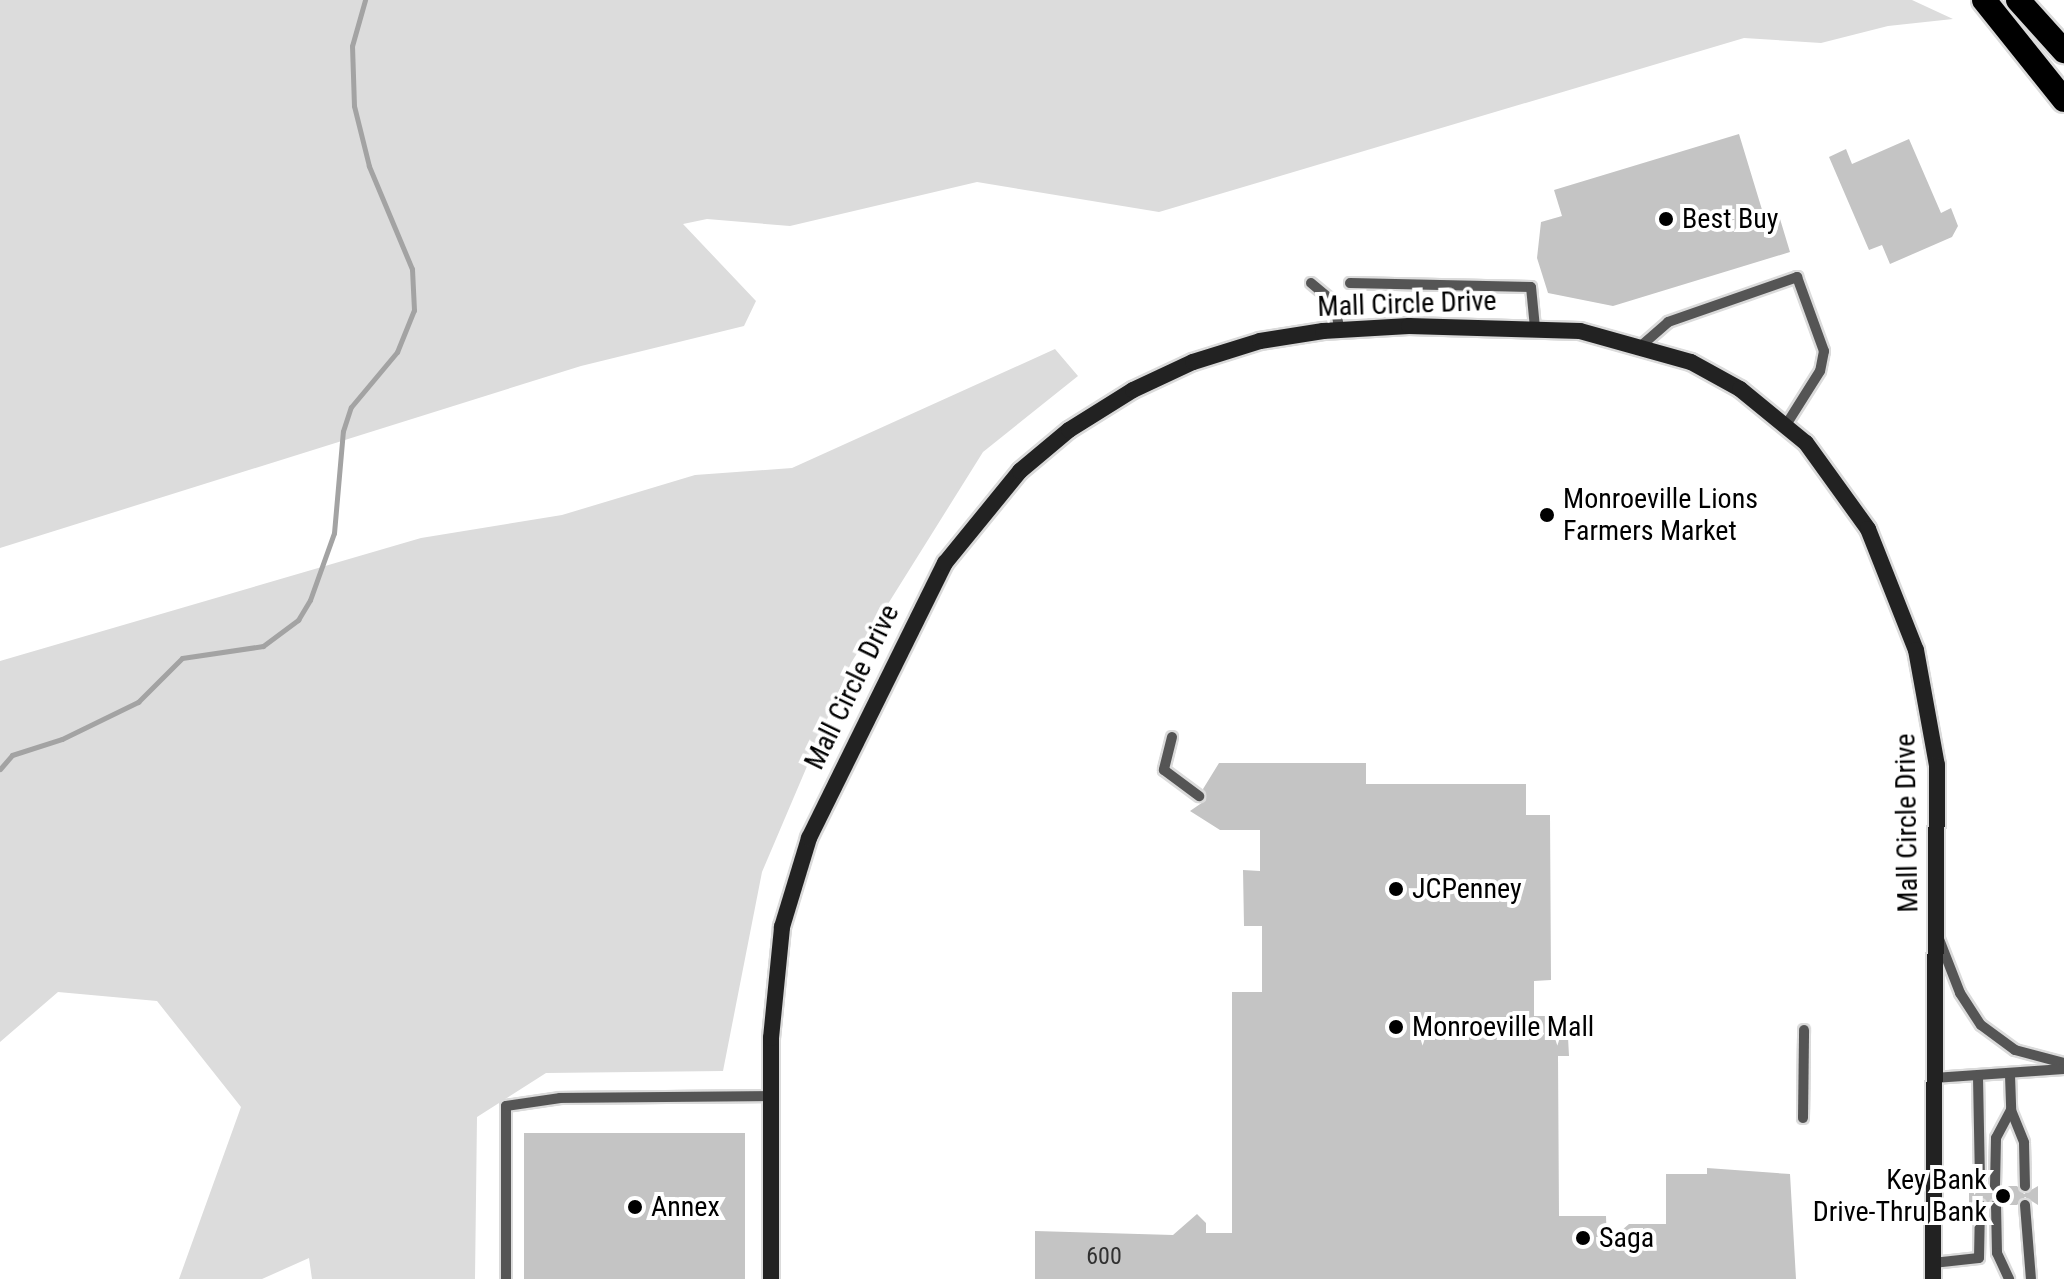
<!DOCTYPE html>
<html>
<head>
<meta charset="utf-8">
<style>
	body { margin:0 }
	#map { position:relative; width:2064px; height:1279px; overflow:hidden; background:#fff; font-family:"Roboto Condensed",sans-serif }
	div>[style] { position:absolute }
	.green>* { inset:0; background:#dcdcdc }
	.stream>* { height:5px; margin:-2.5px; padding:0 2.5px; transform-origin:2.5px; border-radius:2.5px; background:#a3a3a3 }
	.building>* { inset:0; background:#c4c4c4; transform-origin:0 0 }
	.roads { filter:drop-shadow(2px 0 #dbdbdb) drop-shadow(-2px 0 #dbdbdb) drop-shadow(0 2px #dbdbdb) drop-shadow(0 -2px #dbdbdb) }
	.lane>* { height:10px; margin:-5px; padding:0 5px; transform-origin:5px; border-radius:5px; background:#555 }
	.secondary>* { height:16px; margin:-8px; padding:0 8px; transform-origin:8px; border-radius:8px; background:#222 }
	.highway>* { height:24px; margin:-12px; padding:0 12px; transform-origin:12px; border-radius:12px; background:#000 }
	.dots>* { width:22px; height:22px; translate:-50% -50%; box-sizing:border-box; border:4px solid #fff; border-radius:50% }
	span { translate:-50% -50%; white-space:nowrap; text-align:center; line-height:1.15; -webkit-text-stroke:8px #fff; paint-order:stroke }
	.number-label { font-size:24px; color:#313131 }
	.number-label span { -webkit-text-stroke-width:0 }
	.poi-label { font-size:28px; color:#000 }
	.left { translate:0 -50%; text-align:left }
	.right { translate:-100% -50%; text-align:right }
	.street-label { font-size:28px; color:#000 }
</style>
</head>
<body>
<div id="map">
	<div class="green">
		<i style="clip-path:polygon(0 0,1912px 0,1953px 19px,1888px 26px,1821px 43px,1744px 38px,1159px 212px,977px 182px,790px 226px,707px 219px,683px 224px,756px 301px,744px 326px,581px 366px,0 548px)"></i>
		<i style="clip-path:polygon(1055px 349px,1078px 376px,983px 452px,851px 663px,762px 872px,723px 1071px,546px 1073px,477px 1117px,475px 1279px,312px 1279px,309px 1258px,262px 1279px,179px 1279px,241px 1107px,157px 1001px,58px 992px,0 1042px,0 661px,421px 538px,562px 515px,695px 475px,792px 468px)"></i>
	</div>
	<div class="stream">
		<i style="left:0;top:769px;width:18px;rotate:-49deg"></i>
		<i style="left:12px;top:755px;width:52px;rotate:-17.7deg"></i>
		<i style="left:62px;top:739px;width:85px;rotate:-26deg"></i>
		<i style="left:138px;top:702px;width:62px;rotate:-45deg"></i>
		<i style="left:182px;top:658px;width:82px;rotate:-8.4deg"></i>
		<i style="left:263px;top:646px;width:44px;rotate:-36.6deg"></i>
		<i style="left:298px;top:620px;width:23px;rotate:-59deg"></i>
		<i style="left:310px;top:600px;width:71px;rotate:-70.3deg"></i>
		<i style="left:334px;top:533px;width:102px;rotate:-85deg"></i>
		<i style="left:343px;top:431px;width:25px;rotate:-72deg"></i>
		<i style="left:351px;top:407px;width:72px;rotate:-50.1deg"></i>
		<i style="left:397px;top:352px;width:45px;rotate:-68deg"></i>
		<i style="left:414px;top:310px;width:41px;rotate:-92.8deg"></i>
		<i style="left:412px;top:269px;width:112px;rotate:-112.7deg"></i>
		<i style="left:369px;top:166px;width:62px;rotate:-104deg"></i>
		<i style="left:354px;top:106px;width:60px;rotate:-91.9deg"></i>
		<i style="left:352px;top:46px;width:48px;rotate:-74.2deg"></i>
	</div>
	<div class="building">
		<i style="clip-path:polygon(1739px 134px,1763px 213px,1777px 209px,1790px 252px,1613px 306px,1548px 293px,1537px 258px,1541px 222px,1562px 216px,1554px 190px)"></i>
		<i style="clip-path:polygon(1909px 139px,1941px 213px,1951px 208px,1958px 226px,1952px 237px,1890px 264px,1882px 245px,1869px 250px,1829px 157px,1846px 149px,1852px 164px)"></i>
		<i style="clip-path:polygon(1219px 763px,1366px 763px,1366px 784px,1526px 784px,1526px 815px,1550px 815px,1551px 980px,1534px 981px,1534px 1016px,1551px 1016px,1568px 1037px,1569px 1056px,1558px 1056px,1559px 1216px,1606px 1216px,1607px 1243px,1629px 1224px,1666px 1224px,1666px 1174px,1707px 1174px,1707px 1168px,1790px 1174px,1796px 1279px,1035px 1279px,1035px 1231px,1173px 1235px,1197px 1214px,1206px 1223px,1206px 1233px,1232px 1233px,1232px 992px,1262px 992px,1262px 926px,1244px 926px,1243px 870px,1260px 871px,1260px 830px,1220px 830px,1190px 811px,1206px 800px,1203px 789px)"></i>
		<i style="left:745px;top:1133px;width:146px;height:221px;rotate:90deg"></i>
		<i style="clip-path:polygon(1969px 1186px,1977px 1193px,1988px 1188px,1996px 1194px,2003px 1186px,2017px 1186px,2024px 1194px,2038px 1186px,2038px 1205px,2025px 1197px,2017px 1205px,2004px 1205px,1997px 1197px,1988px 1205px,1979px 1197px,1969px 1205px)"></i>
	</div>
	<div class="roads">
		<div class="lane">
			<i style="left:1311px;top:283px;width:31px;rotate:40deg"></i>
			<i style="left:1335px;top:303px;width:26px;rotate:81deg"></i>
			<i style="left:1350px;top:283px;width:181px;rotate:1.3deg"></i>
			<i style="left:1531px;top:287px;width:41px;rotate:84.4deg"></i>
			<i style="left:1642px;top:345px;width:35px;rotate:-41deg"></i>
			<i style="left:1668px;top:322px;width:137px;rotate:-19.2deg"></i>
			<i style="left:1797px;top:277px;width:79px;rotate:70deg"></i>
			<i style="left:1824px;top:351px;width:20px;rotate:101deg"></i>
			<i style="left:1820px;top:371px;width:64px;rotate:122.2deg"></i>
			<i style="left:1172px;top:737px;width:34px;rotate:104deg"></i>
			<i style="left:1164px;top:770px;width:44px;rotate:36.6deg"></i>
			<i style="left:1939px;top:939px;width:58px;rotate:68.7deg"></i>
			<i style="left:1960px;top:993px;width:38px;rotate:57deg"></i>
			<i style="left:1981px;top:1025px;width:42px;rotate:36.3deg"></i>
			<i style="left:2015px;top:1050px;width:51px;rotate:14.9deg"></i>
			<i style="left:2010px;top:1075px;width:35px;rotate:88deg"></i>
			<i style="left:2011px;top:1110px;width:35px;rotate:68deg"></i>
			<i style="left:2024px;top:1143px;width:43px;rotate:88.7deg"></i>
			<i style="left:1978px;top:1077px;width:109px;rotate:88.9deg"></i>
			<i style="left:1934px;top:1078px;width:130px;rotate:-4deg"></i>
			<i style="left:1803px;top:1118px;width:88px;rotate:-89.3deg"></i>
			<i style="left:1995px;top:1186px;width:48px;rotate:-88.8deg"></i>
			<i style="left:1996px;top:1138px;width:32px;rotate:-62deg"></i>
			<i style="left:1996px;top:1205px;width:48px;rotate:88.8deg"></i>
			<i style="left:1997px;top:1253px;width:29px;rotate:65deg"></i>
			<i style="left:2025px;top:1205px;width:74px;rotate:85.4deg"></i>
			<i style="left:1933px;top:1263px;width:46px;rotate:-6.2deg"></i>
			<i style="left:1979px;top:1258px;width:53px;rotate:-88.9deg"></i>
			<i style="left:506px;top:1279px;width:173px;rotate:-90deg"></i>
			<i style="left:506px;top:1106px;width:55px;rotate:-8.4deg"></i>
			<i style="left:560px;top:1098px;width:212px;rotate:-0.5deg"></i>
		</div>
		<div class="secondary">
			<i style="left:771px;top:1279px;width:241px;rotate:-90deg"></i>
			<i style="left:771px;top:1038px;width:112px;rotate:-84.3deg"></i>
			<i style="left:782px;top:927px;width:93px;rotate:-73.1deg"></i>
			<i style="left:809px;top:838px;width:307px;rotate:-63.7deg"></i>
			<i style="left:945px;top:563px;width:119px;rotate:-50.8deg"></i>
			<i style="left:1020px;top:471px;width:64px;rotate:-39.9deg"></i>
			<i style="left:1069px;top:430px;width:75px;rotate:-32deg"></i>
			<i style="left:1133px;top:390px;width:66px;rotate:-25deg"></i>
			<i style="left:1193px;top:362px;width:70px;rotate:-17.4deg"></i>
			<i style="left:1260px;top:341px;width:64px;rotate:-9deg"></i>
			<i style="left:1323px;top:331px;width:86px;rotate:-3.3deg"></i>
			<i style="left:1409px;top:326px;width:171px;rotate:1.7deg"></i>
			<i style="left:1580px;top:331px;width:115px;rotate:15.6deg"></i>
			<i style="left:1691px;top:362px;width:56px;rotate:28.9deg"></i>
			<i style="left:1740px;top:389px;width:85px;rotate:39.3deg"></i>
			<i style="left:1806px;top:443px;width:106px;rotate:54.2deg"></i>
			<i style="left:1868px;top:529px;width:130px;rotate:68.4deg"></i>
			<i style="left:1916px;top:650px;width:117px;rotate:79.7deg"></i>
			<i style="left:1937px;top:765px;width:514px;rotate:90.45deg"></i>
		</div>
		<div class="highway">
			<i style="left:1984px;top:0;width:128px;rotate:51.3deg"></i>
			<i style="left:2018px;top:0;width:69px;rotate:48deg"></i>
		</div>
	</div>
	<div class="dots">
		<i style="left:1666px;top:219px;background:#000"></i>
		<i style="left:1547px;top:515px;background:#000"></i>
		<i style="left:1396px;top:889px;background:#000"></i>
		<i style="left:1396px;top:1027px;background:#000"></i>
		<i style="left:2003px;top:1196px;background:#000"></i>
		<i style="left:635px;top:1207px;background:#000"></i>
		<i style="left:1583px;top:1238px;background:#000"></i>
	</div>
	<div class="number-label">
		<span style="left:1104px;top:1257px">600</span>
	</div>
	<div class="poi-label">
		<span class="left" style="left:1682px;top:219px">Best Buy</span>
		<span class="left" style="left:1563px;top:515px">Monroeville Lions<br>Farmers Market</span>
		<span class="left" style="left:1412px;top:889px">JCPenney</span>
		<span class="left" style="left:1412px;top:1027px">Monroeville Mall</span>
		<span class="right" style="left:1987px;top:1196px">Key Bank<br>Drive-Thru Bank</span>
		<span class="left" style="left:651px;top:1207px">Annex</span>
		<span class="left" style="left:1599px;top:1238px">Saga</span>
	</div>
	<div class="street-label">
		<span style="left:1407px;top:304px;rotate:-2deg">Mall Circle Drive</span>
		<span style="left:852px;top:687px;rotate:-64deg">Mall Circle Drive</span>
		<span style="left:1907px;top:823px;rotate:-91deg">Mall Circle Drive</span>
	</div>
</div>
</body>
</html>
